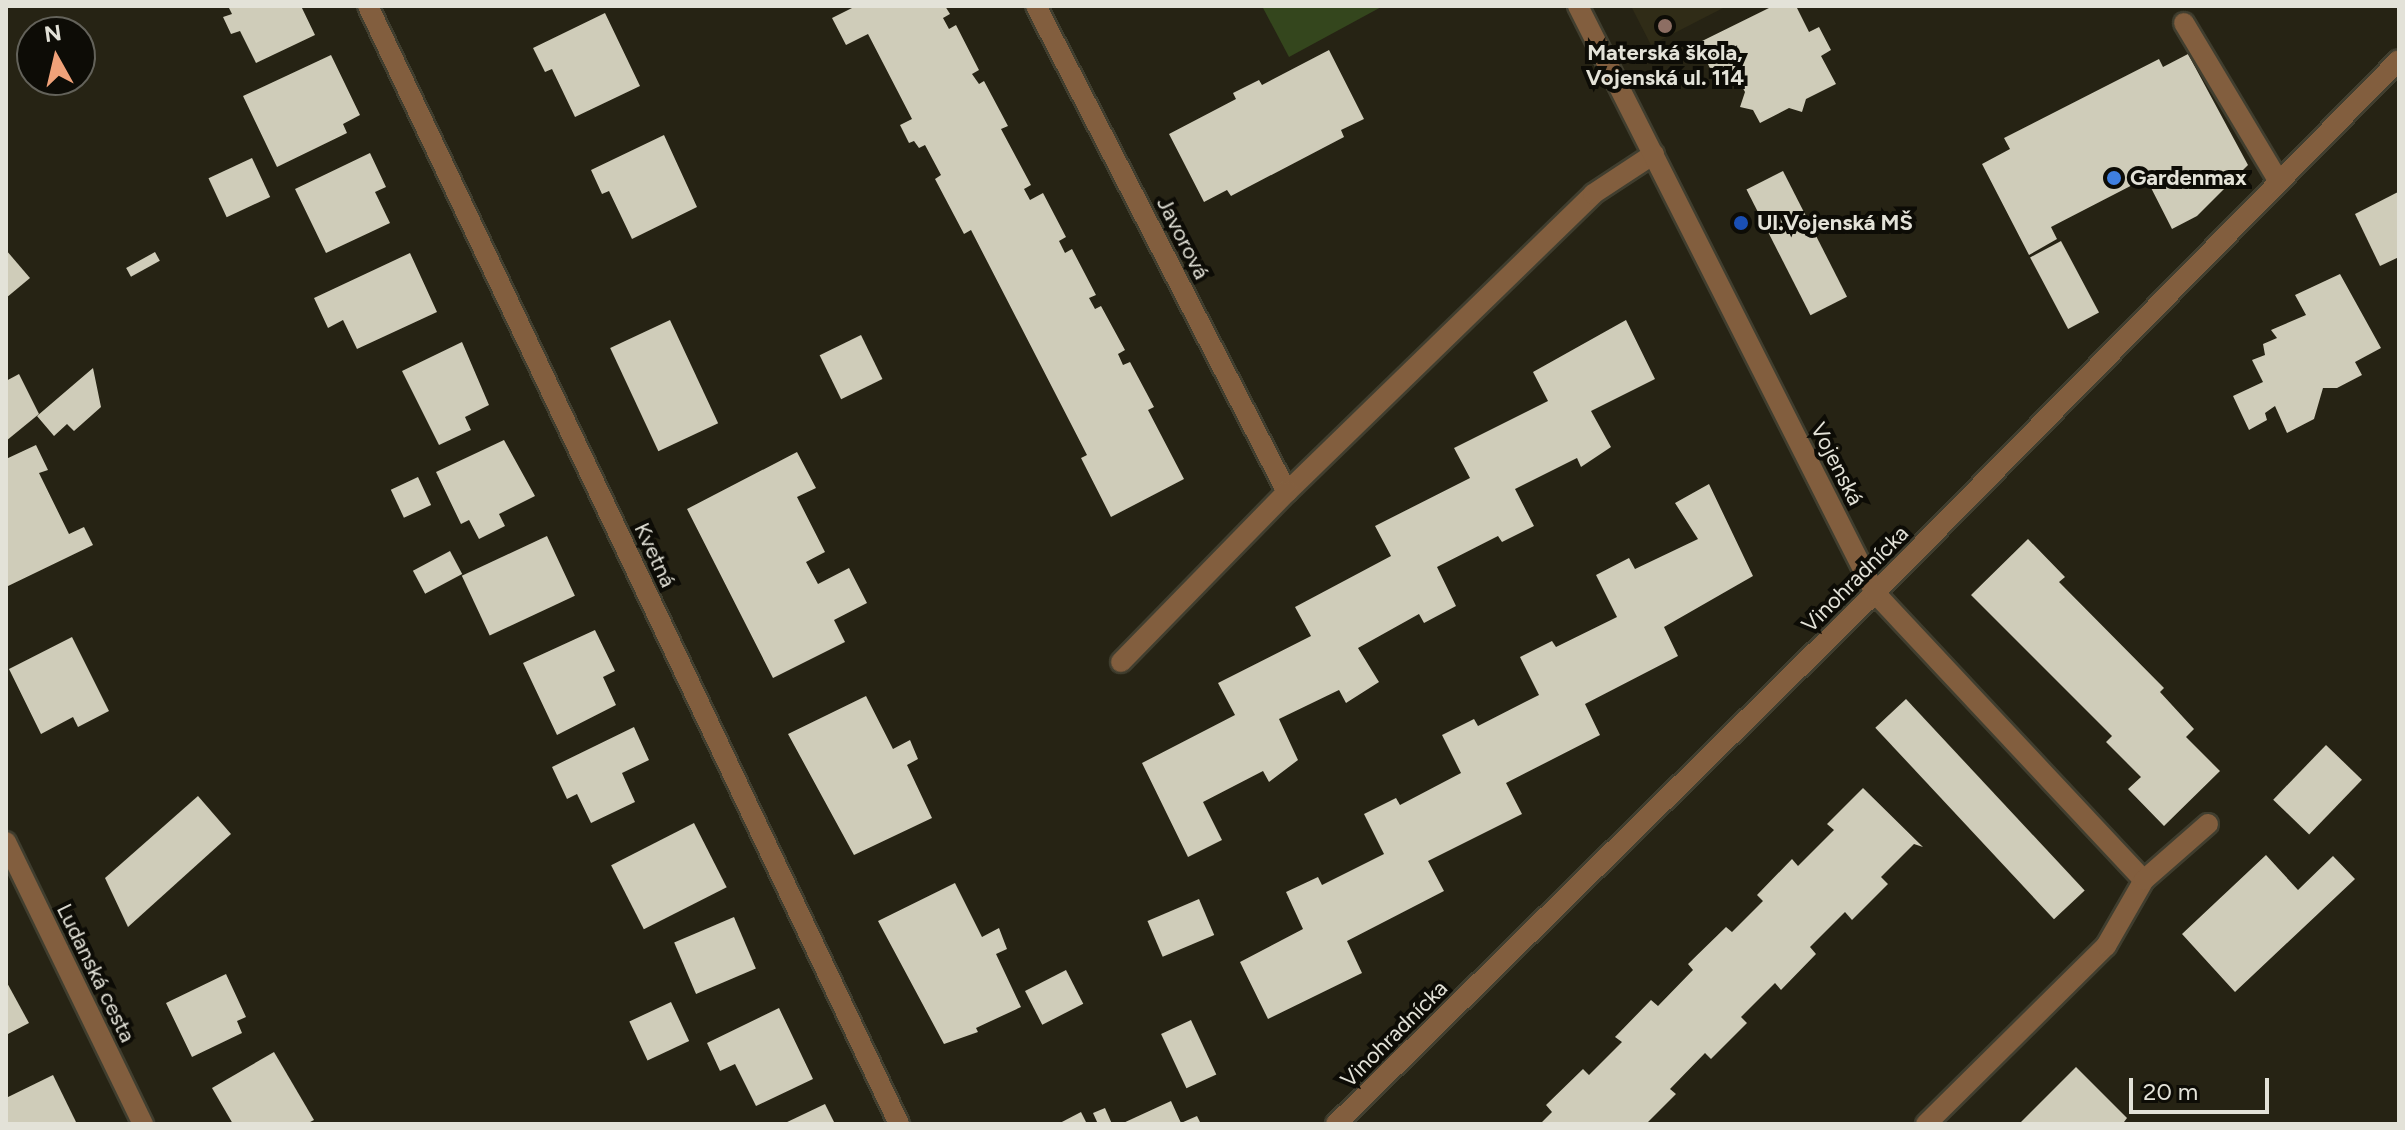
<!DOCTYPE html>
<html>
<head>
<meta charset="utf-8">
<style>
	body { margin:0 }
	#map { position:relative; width:2405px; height:1130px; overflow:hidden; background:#262314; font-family:Figtree,sans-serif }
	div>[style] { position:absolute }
	.built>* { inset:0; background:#302c17 }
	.green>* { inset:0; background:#34461d }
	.building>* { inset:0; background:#cfccb9; transform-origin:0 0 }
	.roads { filter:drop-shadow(2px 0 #403e2f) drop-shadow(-2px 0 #403e2f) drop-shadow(0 2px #403e2f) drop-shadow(0 -2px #403e2f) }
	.minor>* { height:20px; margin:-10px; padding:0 10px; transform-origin:10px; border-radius:10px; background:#825e3e }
	.dots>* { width:22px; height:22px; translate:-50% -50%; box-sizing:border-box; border:4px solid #0d0c06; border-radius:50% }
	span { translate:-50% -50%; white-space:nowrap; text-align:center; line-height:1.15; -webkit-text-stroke:8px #0d0c06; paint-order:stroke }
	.poi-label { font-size:22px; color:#e3e2d8; font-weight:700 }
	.left { translate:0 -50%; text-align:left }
	.street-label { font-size:22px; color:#e3e2d8 }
	.frame { position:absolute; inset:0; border:8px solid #e3e2d8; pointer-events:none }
	.north { position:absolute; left:16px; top:16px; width:80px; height:80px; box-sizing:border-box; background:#0d0c06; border:2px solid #63625a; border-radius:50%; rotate:352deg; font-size:22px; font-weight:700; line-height:32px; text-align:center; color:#e3e2d8 }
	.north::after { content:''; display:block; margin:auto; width:28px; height:36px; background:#f0a279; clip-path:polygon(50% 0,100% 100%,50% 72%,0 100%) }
	.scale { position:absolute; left:2129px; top:1078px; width:140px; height:36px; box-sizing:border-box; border:4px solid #e3e2d8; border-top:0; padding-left:10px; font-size:24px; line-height:28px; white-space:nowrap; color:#e3e2d8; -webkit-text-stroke:6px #0d0c06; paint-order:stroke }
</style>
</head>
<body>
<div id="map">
	<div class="built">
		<i style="clip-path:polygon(1631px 6px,1727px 6px,1651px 45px)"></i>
	</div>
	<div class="green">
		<i style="clip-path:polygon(1262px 6px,1383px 6px,1289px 57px)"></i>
	</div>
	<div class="building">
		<i style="clip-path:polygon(228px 6px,301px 6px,315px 35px,256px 63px,240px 31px,231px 34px,223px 17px,232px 14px)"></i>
		<i style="clip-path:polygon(856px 6px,945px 6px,950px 14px,943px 18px,949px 29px,956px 25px,979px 70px,972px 74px,979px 84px,984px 81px,1008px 126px,1001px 129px,1031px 185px,1024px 189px,1030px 200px,1043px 193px,1066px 237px,1059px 241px,1065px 253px,1072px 249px,1096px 295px,1089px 298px,1095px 309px,1101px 306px,1125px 350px,1118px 354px,1123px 365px,1130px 362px,1154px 407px,1148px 410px,1184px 479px,1111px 517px,1081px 458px,1087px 455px,971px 230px,964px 234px,935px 179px,941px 175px,925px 145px,919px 148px,914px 141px,909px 143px,900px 125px,912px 119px,868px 34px,846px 45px,832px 18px)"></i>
		<i style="clip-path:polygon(1773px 6px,1796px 6px,1809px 32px,1819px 27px,1831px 50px,1821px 56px,1836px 84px,1806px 99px,1802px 112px,1789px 108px,1760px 123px,1753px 110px,1740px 107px,1745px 92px,1735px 74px,1717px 83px,1698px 43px)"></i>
		<i style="clip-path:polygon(605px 13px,640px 86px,575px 117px,552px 69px,545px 72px,533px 48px)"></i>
		<i style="clip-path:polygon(1329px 50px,1364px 119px,1341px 130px,1344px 137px,1231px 196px,1227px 190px,1204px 202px,1169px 134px,1236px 99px,1233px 93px,1259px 80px,1262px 85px)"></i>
		<i style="clip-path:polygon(2188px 54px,2248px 165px,2197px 216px,2172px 229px,2146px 178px,2051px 227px,2057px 239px,2029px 255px,1982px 164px,2010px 149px,2004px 138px,2159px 59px,2163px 67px)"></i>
		<i style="clip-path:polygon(331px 55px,360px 115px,343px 124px,347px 133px,277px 167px,243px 96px)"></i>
		<i style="clip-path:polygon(664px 135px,697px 207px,632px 239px,609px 191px,602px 194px,591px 170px)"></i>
		<i style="clip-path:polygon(370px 153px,386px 187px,375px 192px,390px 223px,326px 253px,295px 189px)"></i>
		<i style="left:252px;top:158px;width:43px;height:48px;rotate:65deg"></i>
		<i style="left:1783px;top:171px;width:141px;height:41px;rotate:63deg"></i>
		<i style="clip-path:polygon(2398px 192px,2399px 257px,2380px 266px,2355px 214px)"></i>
		<i style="left:2061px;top:241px;width:81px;height:35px;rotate:62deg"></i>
		<i style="clip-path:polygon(6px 250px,30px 278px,6px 298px)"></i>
		<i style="left:155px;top:252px;width:10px;height:33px;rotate:61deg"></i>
		<i style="clip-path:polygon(410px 253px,437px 312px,357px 349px,343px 320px,328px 328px,314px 298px)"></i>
		<i style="clip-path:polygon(2340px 274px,2381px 348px,2355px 362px,2362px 375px,2337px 388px,2323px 388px,2314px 419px,2287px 433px,2275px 406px,2265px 413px,2267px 420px,2249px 430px,2233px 396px,2263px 382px,2252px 360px,2265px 355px,2263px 344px,2277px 338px,2271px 330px,2306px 315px,2295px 295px)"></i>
		<i style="left:670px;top:320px;width:114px;height:66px;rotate:65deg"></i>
		<i style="clip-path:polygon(1626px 320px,1655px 379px,1591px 411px,1611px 447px,1581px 467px,1577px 458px,1515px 489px,1534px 526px,1502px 542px,1498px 536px,1437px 567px,1456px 606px,1424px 623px,1419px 614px,1358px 648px,1379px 682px,1346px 703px,1339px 690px,1279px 719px,1298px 760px,1269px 782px,1263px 771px,1203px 802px,1222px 840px,1188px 857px,1142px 763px,1235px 715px,1218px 683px,1311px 636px,1295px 607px,1391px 556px,1375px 526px,1470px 478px,1454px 448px,1548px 401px,1533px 372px)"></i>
		<i style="left:861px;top:335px;width:49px;height:46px;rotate:64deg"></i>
		<i style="clip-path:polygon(462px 342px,489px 405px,465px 417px,471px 430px,439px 445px,402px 371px)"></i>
		<i style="clip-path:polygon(93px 368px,101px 407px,74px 431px,67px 424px,54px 436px,37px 416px)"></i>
		<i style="clip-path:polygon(19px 374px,39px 414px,6px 441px,6px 381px)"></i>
		<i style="clip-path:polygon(504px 440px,535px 496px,499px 514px,505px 526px,479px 539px,469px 520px,461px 524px,436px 472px)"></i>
		<i style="clip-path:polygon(36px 445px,48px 470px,39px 473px,69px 534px,84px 527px,93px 545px,6px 587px,6px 459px)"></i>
		<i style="clip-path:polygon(797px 452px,816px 488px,797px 497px,825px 552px,806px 562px,818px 584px,849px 568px,867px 603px,834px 620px,845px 642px,773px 678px,687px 509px)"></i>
		<i style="left:418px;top:477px;width:31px;height:30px;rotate:65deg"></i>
		<i style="clip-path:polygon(1709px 484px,1753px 576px,1664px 627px,1678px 656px,1585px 704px,1600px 735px,1506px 783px,1522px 814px,1428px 861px,1444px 891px,1347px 941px,1362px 973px,1268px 1019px,1240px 962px,1303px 929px,1286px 892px,1318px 877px,1322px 885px,1384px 854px,1364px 814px,1396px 798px,1400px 805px,1461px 773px,1442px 735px,1474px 719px,1478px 726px,1539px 695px,1520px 657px,1552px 641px,1556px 647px,1617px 617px,1596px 575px,1629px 558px,1635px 569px,1698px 539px,1675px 503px)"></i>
		<i style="left:547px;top:536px;width:66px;height:94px;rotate:65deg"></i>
		<i style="clip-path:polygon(2028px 539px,2065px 577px,2059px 582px,2164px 688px,2160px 692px,2194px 729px,2186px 737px,2220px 771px,2164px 826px,2128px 789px,2141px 777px,2106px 742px,2112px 736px,1971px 595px)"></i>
		<i style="left:450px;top:551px;width:26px;height:42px;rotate:62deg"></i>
		<i style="clip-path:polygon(595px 630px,615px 671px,603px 677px,616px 705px,557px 735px,523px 663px)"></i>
		<i style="clip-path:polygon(72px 637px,109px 711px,78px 727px,73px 717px,41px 734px,9px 669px)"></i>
		<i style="clip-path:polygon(866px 696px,893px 749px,910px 740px,918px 759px,907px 765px,932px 818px,854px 855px,788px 734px)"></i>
		<i style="left:1906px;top:699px;width:262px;height:42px;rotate:47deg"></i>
		<i style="clip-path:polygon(634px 727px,649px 760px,622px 773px,635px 802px,591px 823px,577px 794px,567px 799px,552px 767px)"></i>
		<i style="left:2326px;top:745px;width:50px;height:76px;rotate:44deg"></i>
		<i style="clip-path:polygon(1863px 788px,1923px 847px,1914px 844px,1881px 877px,1888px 884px,1852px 920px,1845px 912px,1810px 947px,1816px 954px,1781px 990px,1775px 983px,1741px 1017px,1747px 1023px,1711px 1059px,1705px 1053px,1670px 1089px,1676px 1094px,1646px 1124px,1540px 1124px,1552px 1112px,1546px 1105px,1583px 1069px,1589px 1075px,1622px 1042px,1615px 1037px,1651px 1000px,1658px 1006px,1693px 970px,1688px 964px,1726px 927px,1732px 932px,1763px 901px,1757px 895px,1792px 859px,1798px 866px,1834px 830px,1827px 824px)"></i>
		<i style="clip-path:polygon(198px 796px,231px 834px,128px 927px,105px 878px)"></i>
		<i style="left:694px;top:823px;width:72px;height:93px;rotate:63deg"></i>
		<i style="clip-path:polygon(2266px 855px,2298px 890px,2333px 856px,2355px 879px,2235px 992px,2182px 934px)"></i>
		<i style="clip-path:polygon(955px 883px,982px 937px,999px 928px,1007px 949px,996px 954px,1021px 1007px,976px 1028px,978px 1032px,944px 1044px,878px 921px)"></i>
		<i style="left:1199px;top:899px;width:39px;height:56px;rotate:67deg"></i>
		<i style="left:734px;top:917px;width:56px;height:65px;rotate:67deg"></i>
		<i style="left:1066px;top:970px;width:38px;height:46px;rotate:63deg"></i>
		<i style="clip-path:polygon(226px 974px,246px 1017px,237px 1021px,242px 1033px,192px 1057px,166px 1003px)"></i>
		<i style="clip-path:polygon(6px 981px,29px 1023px,6px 1035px)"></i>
		<i style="left:671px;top:1002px;width:43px;height:46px;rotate:65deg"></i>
		<i style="clip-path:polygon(779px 1008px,813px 1079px,756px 1106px,735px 1064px,720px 1071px,707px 1043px)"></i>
		<i style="left:1191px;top:1020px;width:60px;height:33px;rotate:65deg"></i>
		<i style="clip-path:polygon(274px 1052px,314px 1120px,306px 1124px,233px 1124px,212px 1088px)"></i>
		<i style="clip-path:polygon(2076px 1067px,2127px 1118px,2124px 1122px,2019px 1124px)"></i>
		<i style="clip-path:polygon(53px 1075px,77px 1124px,6px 1124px,6px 1098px)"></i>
		<i style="clip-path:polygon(1171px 1101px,1181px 1123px,1197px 1116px,1201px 1124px,1121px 1124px)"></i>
		<i style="clip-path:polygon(825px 1104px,835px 1124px,783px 1124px)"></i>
		<i style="clip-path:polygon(1105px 1108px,1112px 1124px,1098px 1124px,1093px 1113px)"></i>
		<i style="clip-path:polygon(1081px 1112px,1087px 1124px,1058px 1124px)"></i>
	</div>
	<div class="roads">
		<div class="minor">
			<i style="left:368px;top:6px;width:1238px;rotate:64.59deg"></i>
			<i style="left:1036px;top:6px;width:547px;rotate:62.69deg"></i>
			<i style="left:1287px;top:492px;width:427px;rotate:-44.2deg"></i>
			<i style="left:1593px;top:194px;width:73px;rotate:-33.3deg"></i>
			<i style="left:1578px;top:6px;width:658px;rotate:63.16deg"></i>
			<i style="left:1875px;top:593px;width:393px;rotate:46.9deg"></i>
			<i style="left:2184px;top:23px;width:185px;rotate:59.1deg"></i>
			<i style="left:1121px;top:662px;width:238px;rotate:-45.7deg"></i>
			<i style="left:6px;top:842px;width:314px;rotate:64.1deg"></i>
			<i style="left:1336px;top:1124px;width:757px;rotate:-44.57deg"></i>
			<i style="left:1875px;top:593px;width:747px;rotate:-45.49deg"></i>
			<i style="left:1926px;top:1124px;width:253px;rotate:-44.7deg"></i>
			<i style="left:2106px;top:946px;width:76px;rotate:-60.1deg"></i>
			<i style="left:2144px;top:880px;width:85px;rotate:-41.2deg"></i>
		</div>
	</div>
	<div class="dots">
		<i style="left:1665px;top:26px;background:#8d6e63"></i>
		<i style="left:2114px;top:178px;background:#3f7fe0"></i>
		<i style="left:1741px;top:223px;background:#1a4fb4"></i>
	</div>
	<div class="poi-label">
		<span style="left:1665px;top:65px">Materská škola,<br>Vojenská ul. 114</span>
		<span class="left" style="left:2130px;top:178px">Gardenmax</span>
		<span class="left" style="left:1757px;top:223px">Ul.Vojenská MŠ</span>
	</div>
	<div class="street-label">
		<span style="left:1183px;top:238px;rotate:63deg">Javorová</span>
		<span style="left:1837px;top:464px;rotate:63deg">Vojenská</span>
		<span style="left:655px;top:555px;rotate:65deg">Kvetná</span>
		<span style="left:1855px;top:579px;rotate:-45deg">Vinohradnícka</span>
		<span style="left:96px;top:973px;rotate:64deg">Ludanská cesta</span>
		<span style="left:1394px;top:1034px;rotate:-45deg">Vinohradnícka</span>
	</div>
	<div class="frame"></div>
	<div class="north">N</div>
	<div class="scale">20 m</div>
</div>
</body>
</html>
